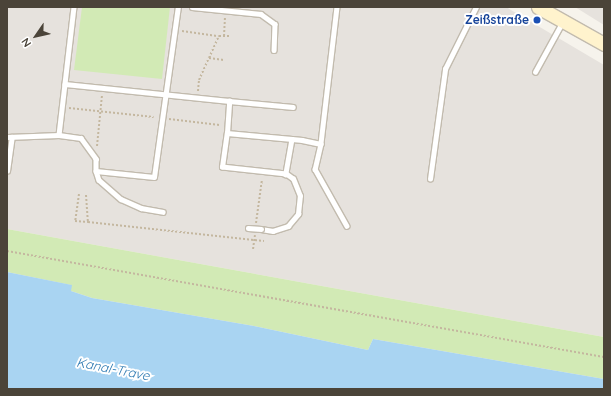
<!DOCTYPE html>
<html>
<head>
<meta charset="utf-8">
<style>
	body { margin:0 }
	#map { position:relative; width:611px; height:396px; overflow:hidden; background:#f6f3ec; font-family:Quicksand,sans-serif }
	div>[style] { position:absolute }
	.industrial>* { inset:0; background:#e6e2dd }
	.green>* { inset:0; background:#d2eab5 }
	.water>* { inset:0; background:#a9d4f2 }
	.path>* { height:2px; margin-top:-1px; transform-origin:0; background:repeating-linear-gradient(90deg,#c4b79f 0 2px,transparent 0 4px) }
	.roads { filter:drop-shadow(1px 0 #c2bbae) drop-shadow(-1px 0 #c2bbae) drop-shadow(0 1px #c2bbae) drop-shadow(0 -1px #c2bbae) }
	.lane>* { height:4.5px; margin:-2.25px; padding:0 2.25px; transform-origin:2.25px; border-radius:2.25px; background:#fff }
	.secondary>* { height:13px; margin:-6.5px; padding:0 6.5px; transform-origin:6.5px; border-radius:6.5px; background:#fff3cd }
	.bridges { filter:drop-shadow(1px 0 #c2bbae) drop-shadow(-1px 0 #c2bbae) drop-shadow(0 1px #c2bbae) drop-shadow(0 -1px #c2bbae) }
	.lane-bridge>* { height:4.5px; margin:-2.25px; padding:0 2.25px; transform-origin:2.25px; border-radius:2.25px; background:#fff }
	.dots>* { width:11px; height:11px; translate:-50% -50%; box-sizing:border-box; border:2px solid #fff; border-radius:50% }
	span { translate:-50% -50%; white-space:nowrap; text-align:center; line-height:1.15; -webkit-text-stroke:4px #fff; paint-order:stroke }
	.transit-label { font-size:12px; color:#164399; font-weight:700 }
	.right { translate:-100% -50%; text-align:right }
	.water-label { font-size:13px; color:#2e7ab2; font-style:italic }
	.frame { position:absolute; inset:0; border:8px solid #4b4439; pointer-events:none }
	.north { position:absolute; left:16px; top:16px; width:40px; height:40px; -webkit-text-stroke:3px #fff; paint-order:stroke; rotate:236deg; font-size:11px; font-weight:700; line-height:16px; text-align:center; color:#4b4439 }
	.north::after { content:''; display:block; margin:auto; width:14px; height:18px; background:#4b4439; clip-path:polygon(50% 0,100% 100%,50% 72%,0 100%) }
</style>
</head>
<body>
<div id="map">
	<div class="industrial">
		<i style="clip-path:polygon(7px 7px,506px 7px,604px 65px,604px 337px,7px 229px)"></i>
		<i style="clip-path:polygon(575px 7px,604px 7px,604px 25px)"></i>
	</div>
	<div class="green">
		<i style="clip-path:polygon(82px 7px,170px 7px,162px 79px,74px 70px)"></i>
		<i style="clip-path:polygon(7px 229px,604px 337px,604px 379px,373px 339px,368px 350px,254px 326px,92px 298px,71px 291px,71px 285px,7px 272px)"></i>
	</div>
	<div class="water">
		<i style="clip-path:polygon(7px 272px,72px 285px,71px 291px,92px 298px,254px 326px,368px 350px,373px 339px,604px 379px,604px 389px,7px 389px)"></i>
	</div>
	<div class="path">
		<i style="left:182px;top:31px;width:37px;rotate:8deg"></i>
		<i style="left:224px;top:36px;width:19px;rotate:-87deg"></i>
		<i style="left:209px;top:58px;width:24px;rotate:-66deg"></i>
		<i style="left:219px;top:36px;width:12px"></i>
		<i style="left:198px;top:91px;width:11px;rotate:-85deg"></i>
		<i style="left:199px;top:80px;width:24px;rotate:-66deg"></i>
		<i style="left:209px;top:58px;width:15px;rotate:8deg"></i>
		<i style="left:69px;top:108px;width:85px;rotate:6deg"></i>
		<i style="left:169px;top:119px;width:51px;rotate:6.7deg"></i>
		<i style="left:97px;top:146px;width:51px;rotate:-84.4deg"></i>
		<i style="left:79px;top:194px;width:27px;rotate:98deg"></i>
		<i style="left:75px;top:221px;width:13px;rotate:4deg"></i>
		<i style="left:86px;top:195px;width:27px;rotate:86deg"></i>
		<i style="left:88px;top:222px;width:177px;rotate:6.2deg"></i>
		<i style="left:256px;top:223px;width:44px;rotate:-82.2deg"></i>
		<i style="left:253px;top:249px;width:14px;rotate:-82deg"></i>
		<i style="left:7px;top:251px;width:606px;rotate:10.07deg"></i>
	</div>
	<div class="roads">
		<div class="lane">
			<i style="left:74px;top:7px;width:78px;rotate:96.7deg"></i>
			<i style="left:65px;top:84px;width:165px;rotate:5.9deg"></i>
			<i style="left:192px;top:7px;width:69px;rotate:5.8deg"></i>
			<i style="left:261px;top:14px;width:17px;rotate:36deg"></i>
			<i style="left:275px;top:24px;width:26px;rotate:92deg"></i>
			<i style="left:337px;top:7px;width:138px;rotate:96.7deg"></i>
			<i style="left:321px;top:144px;width:26px;rotate:103deg"></i>
			<i style="left:315px;top:169px;width:65px;rotate:60.7deg"></i>
			<i style="left:535px;top:72px;width:58px;rotate:-61.2deg"></i>
			<i style="left:65px;top:84px;width:51px;rotate:96.7deg"></i>
			<i style="left:59px;top:135px;width:22px;rotate:8deg"></i>
			<i style="left:81px;top:138px;width:26px;rotate:54deg"></i>
			<i style="left:96px;top:159px;width:12px;rotate:90deg"></i>
			<i style="left:96px;top:171px;width:58px;rotate:5.9deg"></i>
			<i style="left:154px;top:177px;width:172px;rotate:-82deg"></i>
			<i style="left:227px;top:133px;width:32px;rotate:-86deg"></i>
			<i style="left:229px;top:101px;width:64px;rotate:5.4deg"></i>
			<i style="left:7px;top:137px;width:52px;rotate:-2.2deg"></i>
			<i style="left:292px;top:139px;width:36px;rotate:100deg"></i>
			<i style="left:286px;top:174px;width:64px;rotate:-173.8deg"></i>
			<i style="left:222px;top:167px;width:34px;rotate:-82deg"></i>
			<i style="left:227px;top:133px;width:65px;rotate:5.3deg"></i>
			<i style="left:292px;top:139px;width:10px;rotate:6deg"></i>
			<i style="left:302px;top:140px;width:19px;rotate:12deg"></i>
			<i style="left:7px;top:171px;width:34px;rotate:-82deg"></i>
			<i style="left:96px;top:171px;width:9px;rotate:72deg"></i>
			<i style="left:99px;top:180px;width:29px;rotate:41deg"></i>
			<i style="left:121px;top:199px;width:22px;rotate:24deg"></i>
			<i style="left:141px;top:208px;width:22px;rotate:10deg"></i>
			<i style="left:430px;top:179px;width:111px;rotate:-82.2deg"></i>
			<i style="left:445px;top:69px;width:69px;rotate:-63.4deg"></i>
			<i style="left:261px;top:229px;width:12px;rotate:9deg"></i>
			<i style="left:273px;top:231px;width:16px;rotate:-18deg"></i>
			<i style="left:288px;top:226px;width:16px;rotate:-50deg"></i>
			<i style="left:298px;top:214px;width:18px;rotate:-84deg"></i>
			<i style="left:300px;top:196px;width:18px;rotate:-112deg"></i>
			<i style="left:293px;top:179px;width:9px;rotate:-144deg"></i>
		</div>
		<div class="secondary">
			<i style="left:538px;top:7px;width:76px;rotate:29.3deg"></i>
		</div>
	</div>
	<div class="bridges">
		<div class="lane-bridge">
			<i style="left:248px;top:228px;width:13px;rotate:4deg"></i>
		</div>
	</div>
	<div class="dots">
		<i style="left:537px;top:20px;background:#1a4fb4"></i>
	</div>
	<div class="transit-label">
		<span class="right" style="left:529px;top:20px">Zeißstraße</span>
	</div>
	<div class="water-label">
		<span style="left:113px;top:369px;rotate:11deg">Kanal-Trave</span>
	</div>
	<div class="frame"></div>
	<div class="north">N</div>
</div>
</body>
</html>
